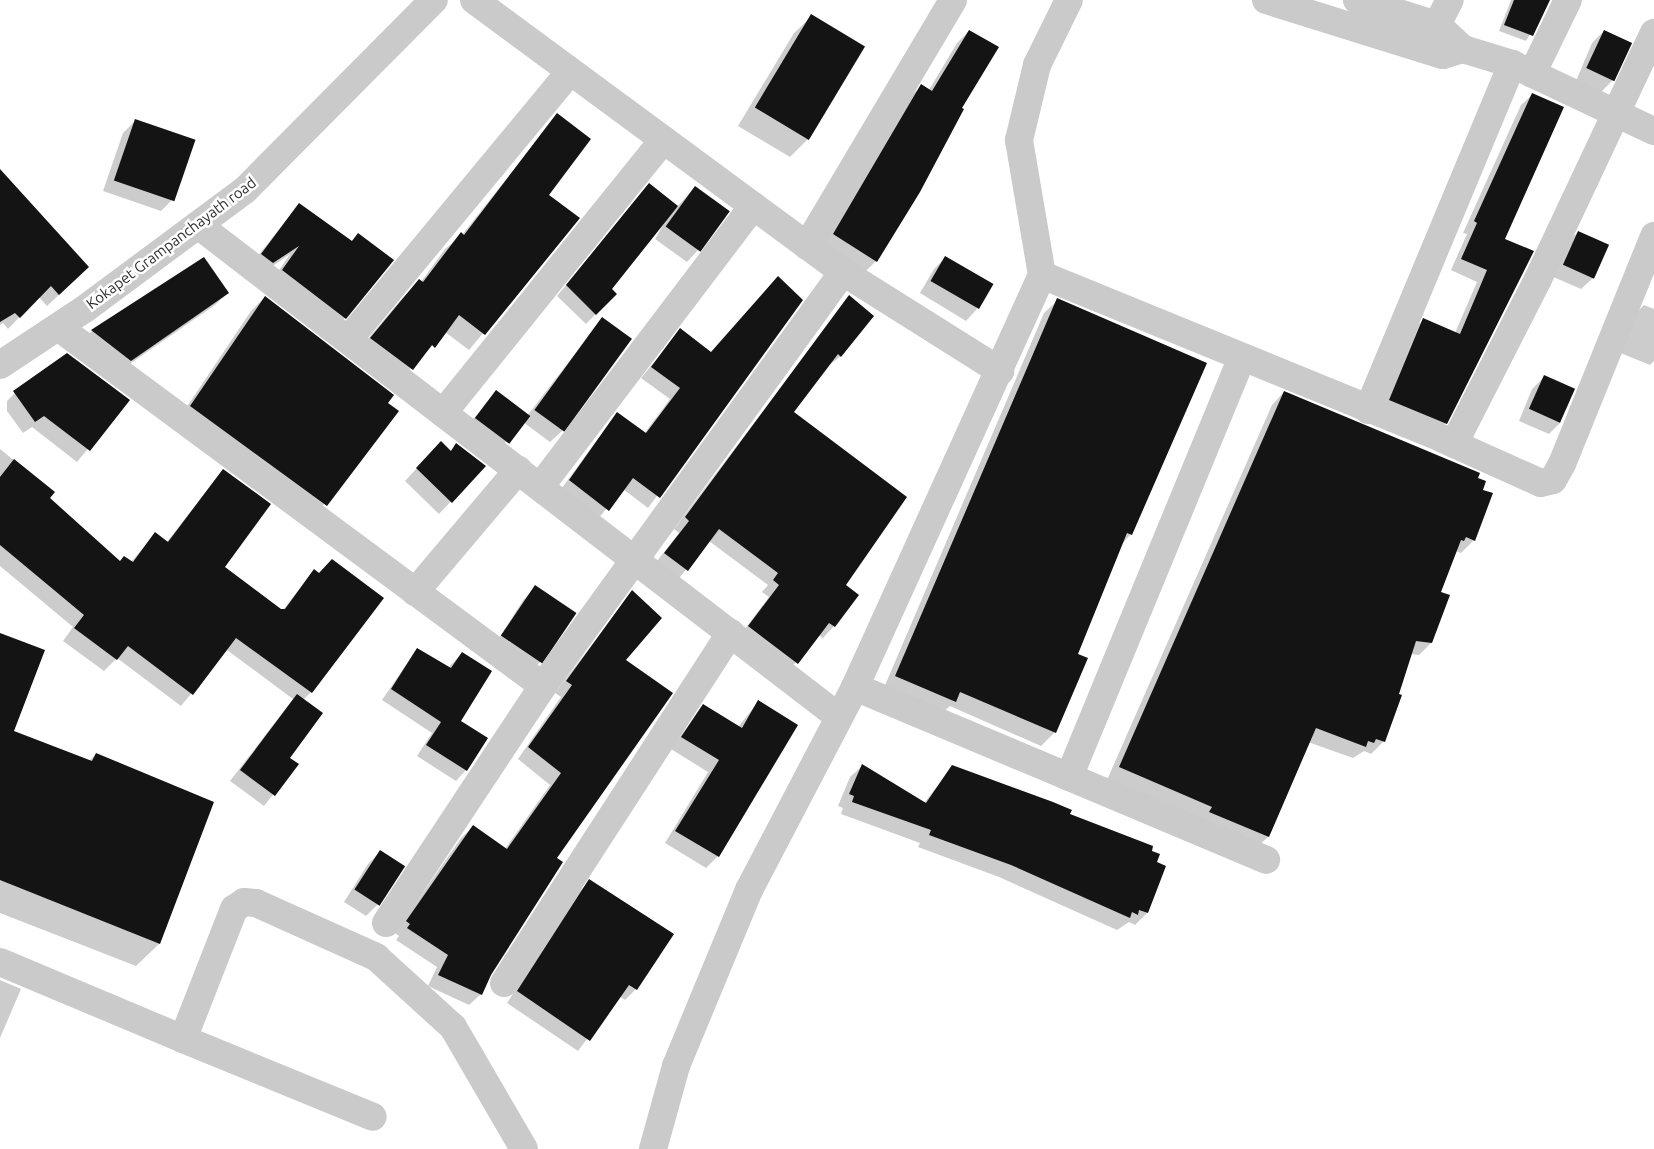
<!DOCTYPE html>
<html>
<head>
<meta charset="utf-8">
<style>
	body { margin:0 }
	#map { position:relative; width:1654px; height:1149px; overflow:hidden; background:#fff; font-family:Ubuntu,sans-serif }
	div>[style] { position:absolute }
	.shadow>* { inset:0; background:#0003 }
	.building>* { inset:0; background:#141414; transform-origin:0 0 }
	.street>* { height:28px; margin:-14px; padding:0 14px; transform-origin:14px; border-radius:14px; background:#cacaca }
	span { translate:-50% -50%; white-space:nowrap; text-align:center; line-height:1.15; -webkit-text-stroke:5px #fff; paint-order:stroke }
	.street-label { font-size:15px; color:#2d2d2d }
</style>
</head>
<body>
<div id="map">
	<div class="shadow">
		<i style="clip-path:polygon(1511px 0,1534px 0,1547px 5px,1526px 41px,1499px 31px)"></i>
		<i style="clip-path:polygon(812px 16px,808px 139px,790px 157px,738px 126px,794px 33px)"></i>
		<i style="clip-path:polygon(969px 31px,960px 108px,876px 261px,864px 273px,822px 246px,909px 98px,921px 86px,929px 90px,957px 43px)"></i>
		<i style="clip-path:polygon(1604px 31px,1613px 80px,1601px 92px,1576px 81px,1592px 43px)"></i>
		<i style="clip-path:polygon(1533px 94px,1503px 239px,1446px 423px,1434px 434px,1379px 411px,1412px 331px,1424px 319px,1455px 333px,1477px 282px,1451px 270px,1467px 234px,1463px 233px,1521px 105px)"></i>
		<i style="clip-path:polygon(557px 115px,547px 195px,578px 219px,469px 350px,445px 332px,396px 384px,356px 353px,404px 296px,421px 282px,445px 249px,462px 235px)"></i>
		<i style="clip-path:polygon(135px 121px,173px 199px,161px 211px,103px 191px,123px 133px)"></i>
		<i style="clip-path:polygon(649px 185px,677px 207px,695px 187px,698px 250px,687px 262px,655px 239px,665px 222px,610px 290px,615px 294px,586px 324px,557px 296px)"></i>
		<i style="clip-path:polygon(0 195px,76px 279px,47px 306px,39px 297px,8px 329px,3px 323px,0 325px)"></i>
		<i style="clip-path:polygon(299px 204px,351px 242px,358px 235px,345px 318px,333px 330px,271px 282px,290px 254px,261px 274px,250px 266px)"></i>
		<i style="clip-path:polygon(1578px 232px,1607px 245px,1593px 278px,1581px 289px,1551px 276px,1566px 244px)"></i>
		<i style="clip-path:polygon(946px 257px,977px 309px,966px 321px,920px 293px,934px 269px)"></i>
		<i style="clip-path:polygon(204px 259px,227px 293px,215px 305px,118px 372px,80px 343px,92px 331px)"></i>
		<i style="clip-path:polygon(265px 297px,397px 412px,312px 519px,178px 420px,251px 311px)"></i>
		<i style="clip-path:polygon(849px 297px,841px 356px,828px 366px,792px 412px,844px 585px,857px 595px,834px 626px,823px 638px,818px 635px,786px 674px,738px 638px,769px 597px,762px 592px,768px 585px,709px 541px,676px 582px,654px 565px,679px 533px,674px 529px)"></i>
		<i style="clip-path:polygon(802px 300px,648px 508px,623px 489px,597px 520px,559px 492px,617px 413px,644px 434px,670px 399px,641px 378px,680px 330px,711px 353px)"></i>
		<i style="clip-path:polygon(1058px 300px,1131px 534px,1122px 544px,1077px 655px,1055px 732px,1041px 746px,950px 706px,941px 714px,883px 690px,1044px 313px)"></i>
		<i style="clip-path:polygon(1644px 305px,1654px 309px,1654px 361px,1650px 365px,1618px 352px,1632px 317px)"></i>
		<i style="clip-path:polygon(602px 319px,562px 431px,550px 442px,523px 422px,495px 454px,464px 430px,496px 392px,527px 416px)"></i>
		<i style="clip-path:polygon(1544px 377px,1561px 422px,1549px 434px,1519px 421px,1532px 389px)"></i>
		<i style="clip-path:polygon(19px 389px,128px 400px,77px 462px,32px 427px,23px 433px,7px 411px,7px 401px)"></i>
		<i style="clip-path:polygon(1284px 392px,1477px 479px,1481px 490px,1474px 540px,1461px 553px,1456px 551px,1439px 592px,1431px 643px,1419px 655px,1411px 654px,1384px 741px,1371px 754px,1364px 751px,1353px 758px,1308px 742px,1268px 837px,1255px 849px,1107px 780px,1272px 405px)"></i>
		<i style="clip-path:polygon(457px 445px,484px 466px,439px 514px,405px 481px,429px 455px,450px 451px)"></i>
		<i style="clip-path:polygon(0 449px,53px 492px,48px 498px,119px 562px,131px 562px,155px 534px,166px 543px,223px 470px,223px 567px,282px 611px,314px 571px,311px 692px,303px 700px,289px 758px,297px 764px,264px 806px,230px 781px,293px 699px,227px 650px,181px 706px,117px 658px,104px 671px,63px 641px,73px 627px,0 566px)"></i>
		<i style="clip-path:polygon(536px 587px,540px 662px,528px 674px,492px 649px,524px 599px)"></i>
		<i style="clip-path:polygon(632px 592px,624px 660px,481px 994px,469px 1005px,428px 986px,437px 967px,396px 940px,399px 936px,395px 933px,461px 838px,473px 827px,505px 849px,550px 785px,518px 759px,561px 697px,555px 693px)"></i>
		<i style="clip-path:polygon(0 633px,12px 732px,89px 761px,96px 754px,212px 802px,159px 944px,136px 966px,0 913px)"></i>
		<i style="clip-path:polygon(417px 649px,448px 668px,462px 653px,459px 721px,466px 770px,456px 781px,417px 756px,432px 733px,382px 700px)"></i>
		<i style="clip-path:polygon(758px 702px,718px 856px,706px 868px,665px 843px,708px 772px,671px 749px,703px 705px,738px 727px)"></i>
		<i style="clip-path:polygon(862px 766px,924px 803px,953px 766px,1070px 811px,1068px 815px,1150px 852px,1155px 863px,1147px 913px,1135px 925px,1129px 922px,1117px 930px,999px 877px,918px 847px,920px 843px,841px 814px,843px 808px,838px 806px,850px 777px)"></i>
		<i style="clip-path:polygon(380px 852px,378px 904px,366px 916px,344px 902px,368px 864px)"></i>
		<i style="clip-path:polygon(590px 881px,636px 989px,625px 1000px,619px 996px,578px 1051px,507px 1003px,579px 892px)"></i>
		<i style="clip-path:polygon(0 980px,21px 989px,0 1038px)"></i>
	</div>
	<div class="building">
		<i style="clip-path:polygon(1514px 0,1550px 0,1533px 36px,1504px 25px)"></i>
		<i style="left:811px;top:14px;width:63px;height:109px;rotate:31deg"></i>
		<i style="clip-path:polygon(969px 30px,999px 47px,962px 108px,964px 109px,920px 192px,877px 262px,833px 234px,921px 84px,932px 91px)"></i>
		<i style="left:1604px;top:30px;width:31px;height:42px;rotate:25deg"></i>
		<i style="clip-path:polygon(1532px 93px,1564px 107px,1505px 239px,1534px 251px,1447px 424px,1389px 400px,1423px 318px,1460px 334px,1487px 270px,1461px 259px,1477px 223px,1474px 221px)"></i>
		<i style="clip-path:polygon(557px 113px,591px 139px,549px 195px,580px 218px,485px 335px,459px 315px,435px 348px,432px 345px,413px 370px,370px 338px,419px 279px,423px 282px,461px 232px,464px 235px)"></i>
		<i style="left:135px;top:119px;width:64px;height:65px;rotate:19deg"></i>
		<i style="clip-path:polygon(0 169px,89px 267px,59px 295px,51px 286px,20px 318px,15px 313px,0 322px)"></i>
		<i style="clip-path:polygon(649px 183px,678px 206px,612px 289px,617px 294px,596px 315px,566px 285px)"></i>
		<i style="left:695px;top:186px;width:43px;height:50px;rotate:36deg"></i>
		<i style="clip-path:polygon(299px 203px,352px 241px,358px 233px,394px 260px,346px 319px,282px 270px,299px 246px,273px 263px,261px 254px)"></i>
		<i style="left:1578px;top:231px;width:34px;height:37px;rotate:24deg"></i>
		<i style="left:945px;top:256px;width:56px;height:29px;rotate:30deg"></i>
		<i style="clip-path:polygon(204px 257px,229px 293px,131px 361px,91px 330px)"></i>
		<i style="clip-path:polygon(778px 276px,803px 300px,660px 498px,633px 478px,609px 511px,569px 480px,617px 412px,646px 433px,680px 388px,651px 367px,680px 328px,711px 352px)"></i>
		<i style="clip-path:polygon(849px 295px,874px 316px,841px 357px,838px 354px,794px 412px,907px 497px,846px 585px,859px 595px,835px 627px,829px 623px,798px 664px,748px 626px,779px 585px,773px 580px,778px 573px,719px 529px,688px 571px,664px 553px,689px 521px,685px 517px)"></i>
		<i style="clip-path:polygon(265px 296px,394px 395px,388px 403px,399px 411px,327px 506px,190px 406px)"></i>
		<i style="clip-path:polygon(1057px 298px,1207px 363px,1132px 535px,1127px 533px,1078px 654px,1088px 658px,1056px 733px,960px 692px,956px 702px,895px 676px)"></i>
		<i style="left:602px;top:317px;width:37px;height:115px;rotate:36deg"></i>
		<i style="clip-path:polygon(67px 353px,130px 400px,90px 451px,44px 416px,35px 422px,13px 391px)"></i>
		<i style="left:1544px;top:375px;width:34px;height:37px;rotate:24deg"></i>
		<i style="left:496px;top:390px;width:43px;height:35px;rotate:37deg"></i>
		<i style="clip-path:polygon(1284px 391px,1480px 473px,1478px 478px,1486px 481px,1483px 490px,1493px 493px,1475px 541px,1466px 537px,1464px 541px,1461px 540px,1441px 592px,1450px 595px,1432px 643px,1416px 641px,1399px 694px,1402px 695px,1385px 742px,1376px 739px,1374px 743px,1368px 741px,1366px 747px,1316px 728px,1269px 837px,1209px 812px,1212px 807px,1119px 767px)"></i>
		<i style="clip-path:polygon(441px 441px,451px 451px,456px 443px,486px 466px,452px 503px,416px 468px)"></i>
		<i style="clip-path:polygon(14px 459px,55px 492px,50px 498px,120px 561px,124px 556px,133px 562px,155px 532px,168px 542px,223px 469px,271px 504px,225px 567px,281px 609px,285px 609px,314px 569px,319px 573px,332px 559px,384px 598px,312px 693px,236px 638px,193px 695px,128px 646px,117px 660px,74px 628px,84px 615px,0 545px,0 477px)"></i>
		<i style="left:535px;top:585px;width:50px;height:61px;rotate:34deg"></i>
		<i style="clip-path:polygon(632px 590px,662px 618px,626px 660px,673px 693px,557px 858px,563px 862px,491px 975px,482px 995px,438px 975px,448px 955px,407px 928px,410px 924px,406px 921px,473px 825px,507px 849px,561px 773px,528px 747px,572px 685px,566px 681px)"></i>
		<i style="clip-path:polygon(0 633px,45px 650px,14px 731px,92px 761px,96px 753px,214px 802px,160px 944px,0 880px)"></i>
		<i style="clip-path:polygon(417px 648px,451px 668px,462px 652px,492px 671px,461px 721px,488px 738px,467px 771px,426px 745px,441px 722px,391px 689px)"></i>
		<i style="clip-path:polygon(297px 694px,323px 713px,290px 758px,299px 764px,275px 796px,240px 770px)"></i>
		<i style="clip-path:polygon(758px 700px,798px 725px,719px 857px,675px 831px,719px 760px,681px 737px,703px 704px,742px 728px)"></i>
		<i style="clip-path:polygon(862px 764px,926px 803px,952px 765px,1053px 802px,1072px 810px,1070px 814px,1153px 846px,1152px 851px,1160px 854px,1157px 862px,1166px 866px,1148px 913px,1139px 910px,1138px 915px,1132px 912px,1130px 918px,1011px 865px,929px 835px,931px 830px,852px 802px,854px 796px,849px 794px)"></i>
		<i style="left:380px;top:850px;width:30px;height:47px;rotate:33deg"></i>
		<i style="clip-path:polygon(589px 879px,674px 934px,637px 990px,629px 985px,590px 1041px,517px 991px)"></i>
	</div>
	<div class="street">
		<i style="left:474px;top:0;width:458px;rotate:36.4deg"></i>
		<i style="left:843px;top:272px;width:186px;rotate:32.2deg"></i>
		<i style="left:1266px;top:0;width:185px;rotate:17.3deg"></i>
		<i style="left:1443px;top:55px;width:21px;rotate:-17deg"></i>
		<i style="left:1463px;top:49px;width:35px;rotate:-137deg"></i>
		<i style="left:1437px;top:25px;width:84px;rotate:-162.6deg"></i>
		<i style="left:1437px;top:25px;width:28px;rotate:-63deg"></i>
		<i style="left:1463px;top:49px;width:51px;rotate:17deg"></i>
		<i style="left:1512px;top:64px;width:157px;rotate:25.3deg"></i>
		<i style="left:1532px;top:74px;width:82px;rotate:-64.1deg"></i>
		<i style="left:198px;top:225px;width:808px;rotate:37.51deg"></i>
		<i style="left:807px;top:246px;width:286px;rotate:-59.3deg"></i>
		<i style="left:1042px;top:275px;width:433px;rotate:22.2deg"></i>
		<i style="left:1443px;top:439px;width:107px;rotate:24.2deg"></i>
		<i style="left:1541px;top:483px;width:12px;rotate:-14deg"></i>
		<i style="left:1553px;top:480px;width:18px;rotate:-61deg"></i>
		<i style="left:1562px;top:464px;width:246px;rotate:-68deg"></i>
		<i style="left:58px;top:327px;width:603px;rotate:36.51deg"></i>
		<i style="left:348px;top:340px;width:348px;rotate:-50.4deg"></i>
		<i style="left:0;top:365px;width:103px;rotate:-33.5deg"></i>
		<i style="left:86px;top:308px;width:198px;rotate:-36.6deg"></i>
		<i style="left:245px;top:190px;width:268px;rotate:-45.2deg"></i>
		<i style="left:1368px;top:410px;width:375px;rotate:-67.4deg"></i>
		<i style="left:443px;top:413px;width:351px;rotate:-51.1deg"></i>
		<i style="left:1454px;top:444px;width:185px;rotate:-63deg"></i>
		<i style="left:1538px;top:279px;width:272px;rotate:-64.8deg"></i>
		<i style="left:540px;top:487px;width:353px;rotate:-52.8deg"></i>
		<i style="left:415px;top:592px;width:160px;rotate:-49.8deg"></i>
		<i style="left:855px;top:687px;width:446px;rotate:22.8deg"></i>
		<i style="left:1069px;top:777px;width:454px;rotate:-67.6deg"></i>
		<i style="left:386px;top:923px;width:284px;rotate:-56.5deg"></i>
		<i style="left:543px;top:686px;width:511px;rotate:-54.07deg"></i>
		<i style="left:0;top:962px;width:199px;rotate:22.8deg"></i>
		<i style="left:183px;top:1039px;width:140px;rotate:-68.6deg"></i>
		<i style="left:234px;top:909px;width:12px;rotate:-35deg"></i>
		<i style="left:244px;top:902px;width:12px;rotate:5deg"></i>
		<i style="left:256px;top:903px;width:132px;rotate:24.2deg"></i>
		<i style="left:376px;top:957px;width:104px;rotate:42.3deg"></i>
		<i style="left:453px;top:1027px;width:141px;rotate:59.8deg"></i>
		<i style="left:504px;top:983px;width:417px;rotate:-57.1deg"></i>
		<i style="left:183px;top:1039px;width:205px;rotate:22.3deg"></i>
		<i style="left:653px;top:1149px;width:86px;rotate:-74.5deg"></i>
		<i style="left:676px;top:1066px;width:191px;rotate:-67.5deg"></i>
		<i style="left:749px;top:890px;width:229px;rotate:-62.4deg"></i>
		<i style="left:855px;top:687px;width:452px;rotate:-65.6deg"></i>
		<i style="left:1042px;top:275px;width:137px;rotate:-99.7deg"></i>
		<i style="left:1019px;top:140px;width:77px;rotate:-76.5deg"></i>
		<i style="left:1037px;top:65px;width:72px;rotate:-63.8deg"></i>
	</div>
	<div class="street-label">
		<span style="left:171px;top:243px;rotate:-37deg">Kokapet Grampanchayath road</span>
	</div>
</div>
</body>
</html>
